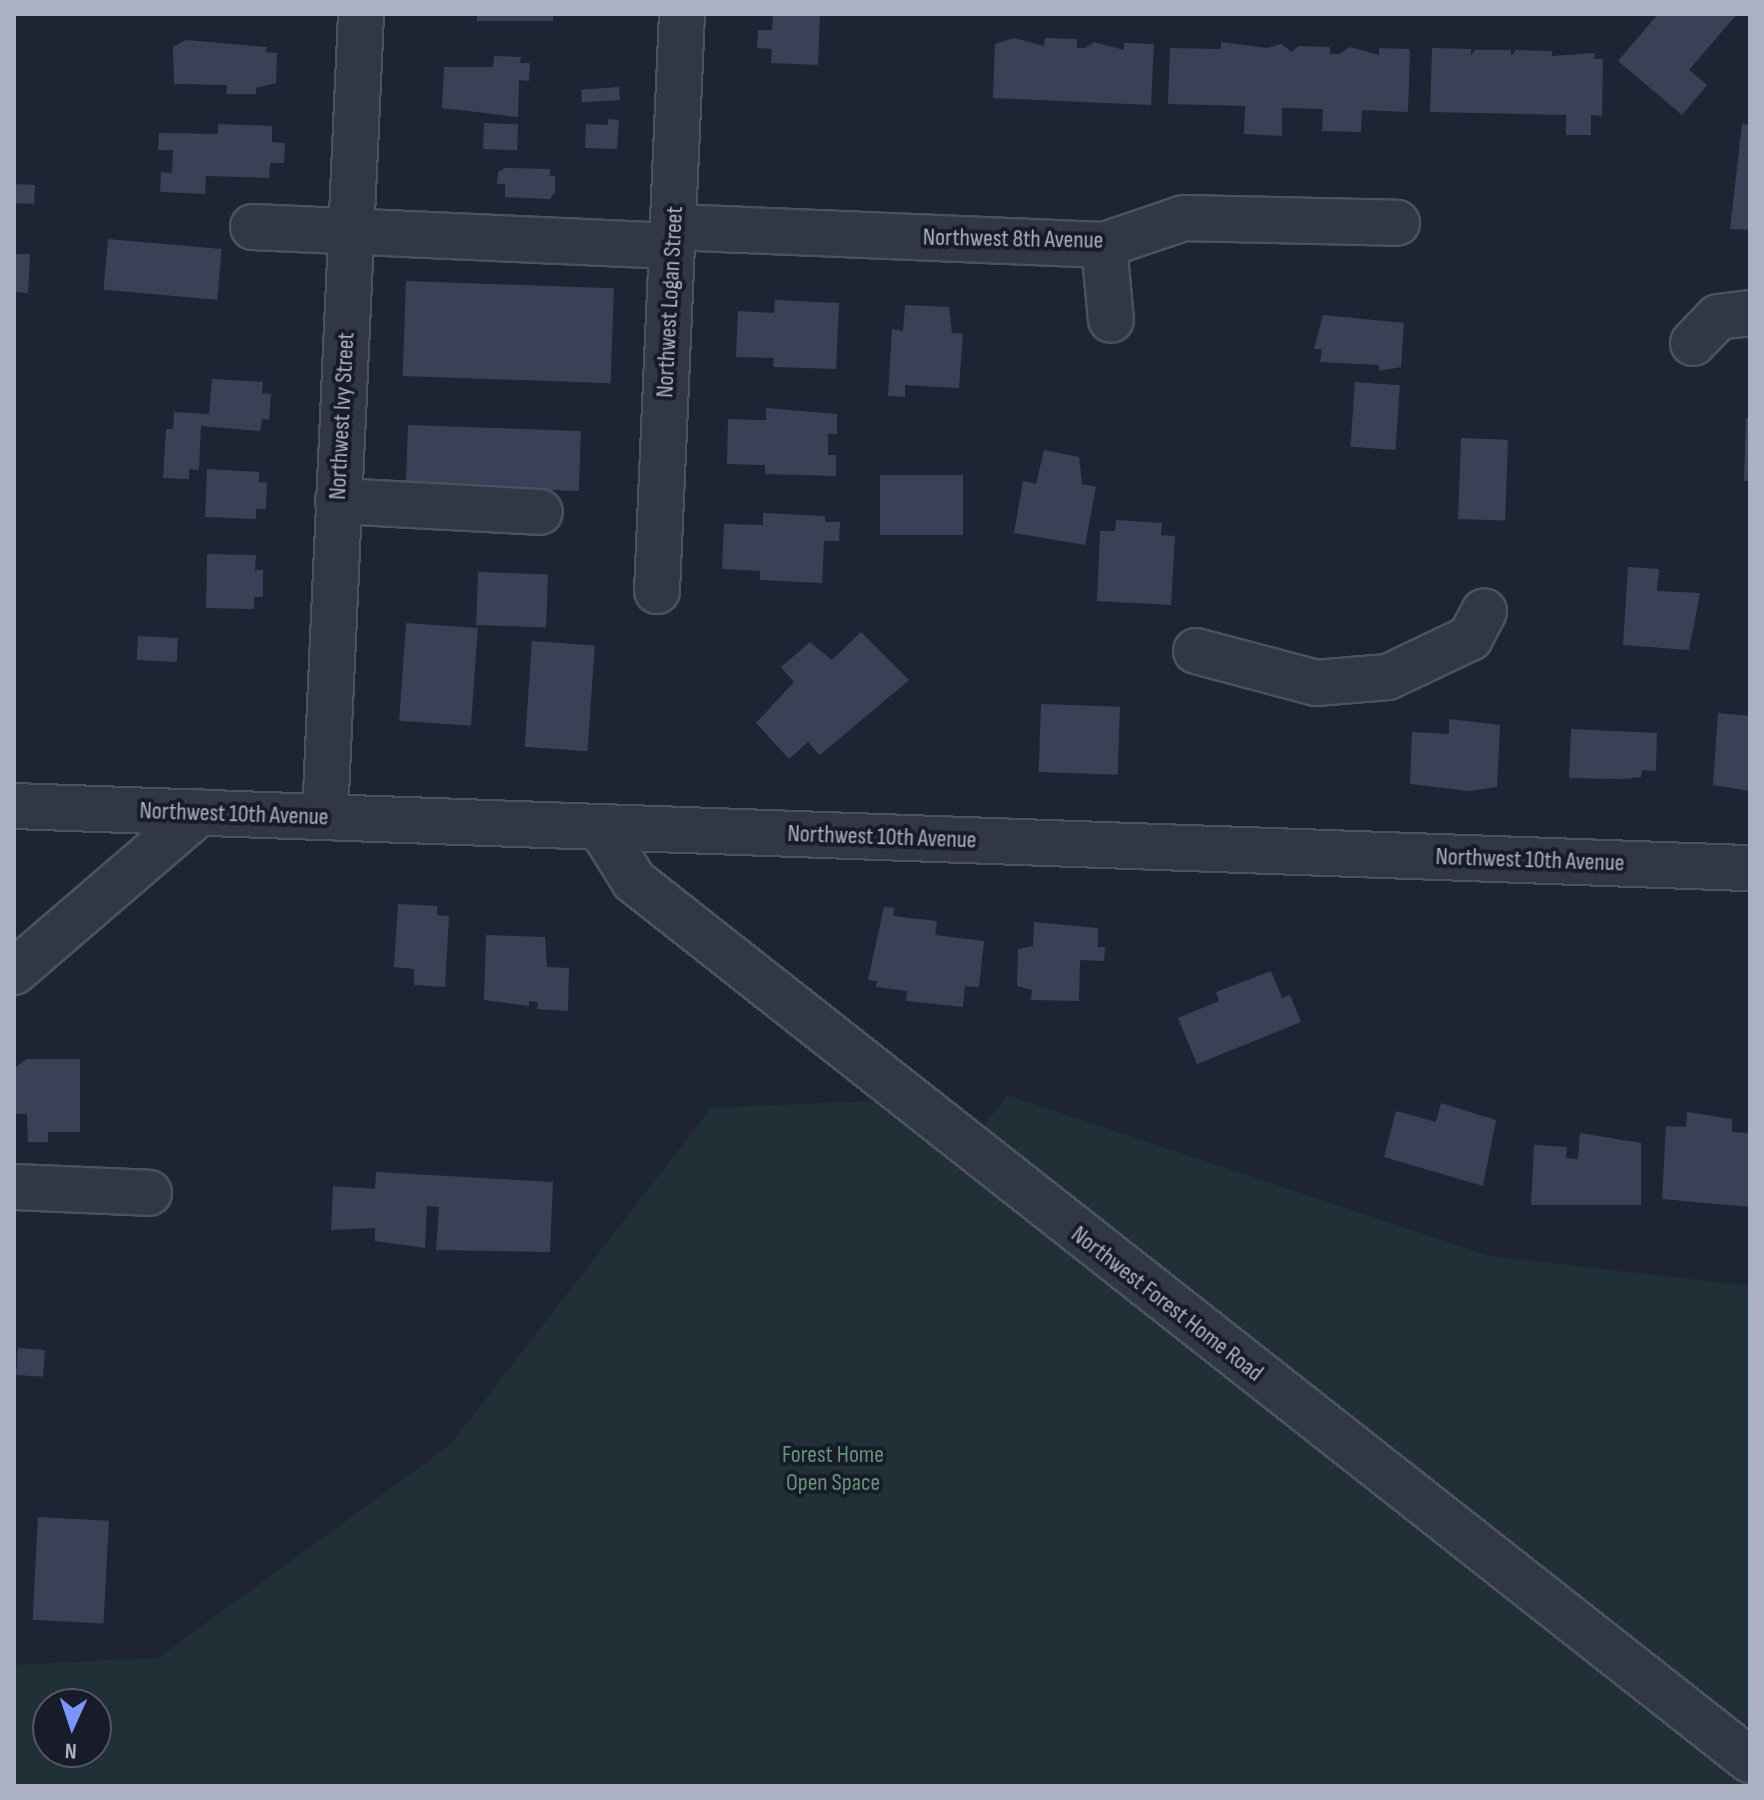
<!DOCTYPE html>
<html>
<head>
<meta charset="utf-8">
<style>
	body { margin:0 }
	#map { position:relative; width:1764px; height:1800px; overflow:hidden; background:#1f2435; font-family:"Sofia Sans Condensed",sans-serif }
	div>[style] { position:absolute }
	.green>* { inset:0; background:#203036 }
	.building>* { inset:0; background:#3a4156; transform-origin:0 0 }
	.roads { filter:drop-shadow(2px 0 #4c5161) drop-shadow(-2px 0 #4c5161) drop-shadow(0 2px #4c5161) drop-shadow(0 -2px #4c5161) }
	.minor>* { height:44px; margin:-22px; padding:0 22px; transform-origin:22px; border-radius:22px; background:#323746 }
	span { translate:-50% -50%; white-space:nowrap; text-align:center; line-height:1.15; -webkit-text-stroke:8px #181c2a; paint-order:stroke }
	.street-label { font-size:24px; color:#abb0c3 }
	.park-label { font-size:24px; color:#649377 }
	.frame { position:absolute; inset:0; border:16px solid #abb0c3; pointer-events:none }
	.north { position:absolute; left:32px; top:1688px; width:80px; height:80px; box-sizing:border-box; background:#181c2a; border:2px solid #535767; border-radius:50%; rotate:183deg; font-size:22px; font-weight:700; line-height:32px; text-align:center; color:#abb0c3 }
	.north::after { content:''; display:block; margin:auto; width:28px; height:36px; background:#7b96f8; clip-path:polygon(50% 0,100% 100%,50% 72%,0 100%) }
</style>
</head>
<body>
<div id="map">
	<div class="green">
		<i style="clip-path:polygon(1008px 1095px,1489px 1256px,1750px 1286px,1750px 1739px,981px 1129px)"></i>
		<i style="clip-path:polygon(evenodd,872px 1101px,1329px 1451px,1750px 1786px,14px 1786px,14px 1665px,158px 1658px,450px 1445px,711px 1108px,872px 1101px,48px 1704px,96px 1704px,96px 1752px,48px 1752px,48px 1704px)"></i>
	</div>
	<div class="building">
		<i style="left:477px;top:14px;width:76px;height:7px"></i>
		<i style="clip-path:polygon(773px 14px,820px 15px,818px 65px,771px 63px,772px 49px,757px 48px,758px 30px,772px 30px)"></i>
		<i style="clip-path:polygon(1658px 14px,1737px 14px,1689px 70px,1707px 85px,1682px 115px,1618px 61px)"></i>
		<i style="clip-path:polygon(1014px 38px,1044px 46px,1045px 38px,1077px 39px,1077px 48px,1085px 48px,1094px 42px,1124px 50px,1124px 43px,1154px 44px,1151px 105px,993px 98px,995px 44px)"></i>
		<i style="clip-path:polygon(186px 40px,267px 47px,266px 52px,277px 53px,276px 83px,256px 88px,256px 94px,226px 94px,227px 85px,174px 84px,173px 47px)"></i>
		<i style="clip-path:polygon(1221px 42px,1267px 48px,1281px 44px,1292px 52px,1298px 46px,1330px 47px,1330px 54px,1339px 54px,1350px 47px,1379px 55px,1379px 48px,1410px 49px,1408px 112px,1362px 110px,1361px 132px,1322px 131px,1323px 109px,1282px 108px,1282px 136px,1244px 134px,1245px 106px,1168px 104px,1170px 48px,1221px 49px)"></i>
		<i style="clip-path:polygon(1432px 48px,1471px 49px,1471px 56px,1475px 50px,1511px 50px,1511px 56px,1516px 50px,1552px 51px,1552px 56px,1595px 53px,1594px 59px,1603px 59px,1602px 116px,1591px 115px,1591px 135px,1566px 135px,1566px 115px,1430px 112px)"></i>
		<i style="clip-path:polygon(494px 56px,521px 57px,520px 63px,530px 63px,529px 81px,519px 80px,518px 117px,442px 108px,444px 67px,493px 67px)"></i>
		<i style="left:619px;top:87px;width:13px;height:38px;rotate:86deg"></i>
		<i style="clip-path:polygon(608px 119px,619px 120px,617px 149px,585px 148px,586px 124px,608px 125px)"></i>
		<i style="left:484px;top:123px;width:34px;height:26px;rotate:2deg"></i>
		<i style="clip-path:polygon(218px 124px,272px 126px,272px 142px,285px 143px,284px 163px,270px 163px,269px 178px,206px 176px,205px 194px,160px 192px,161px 172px,172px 173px,173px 150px,158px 150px,159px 133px,218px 134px)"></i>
		<i style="clip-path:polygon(1742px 124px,1750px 125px,1750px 230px,1730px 229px)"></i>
		<i style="clip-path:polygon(505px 168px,550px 169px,550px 176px,555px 176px,555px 192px,550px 199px,505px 197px,505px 184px,497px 184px,498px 172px)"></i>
		<i style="left:14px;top:184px;width:21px;height:19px;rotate:3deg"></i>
		<i style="left:108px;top:239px;width:114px;height:51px;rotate:5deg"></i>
		<i style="clip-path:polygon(14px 254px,30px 254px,28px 293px,14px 292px)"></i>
		<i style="left:406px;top:281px;width:208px;height:95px;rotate:2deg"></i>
		<i style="clip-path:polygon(775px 300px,839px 303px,836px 369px,773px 367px,774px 358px,736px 357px,738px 311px,774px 313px)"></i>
		<i style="clip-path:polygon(905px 305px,949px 307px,952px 333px,963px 334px,959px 388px,905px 385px,905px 397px,888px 396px,892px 329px,903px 331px)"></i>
		<i style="clip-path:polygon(1323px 315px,1404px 323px,1401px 367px,1379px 371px,1379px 365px,1320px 362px,1322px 349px,1314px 349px)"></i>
		<i style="clip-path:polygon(212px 379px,263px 382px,262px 393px,271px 394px,269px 420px,262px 419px,260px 431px,201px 426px,199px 470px,189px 469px,189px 479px,163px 478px,166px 429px,173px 429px,174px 412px,209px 414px)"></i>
		<i style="left:1355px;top:382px;width:45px;height:65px;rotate:4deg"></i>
		<i style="clip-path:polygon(766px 408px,837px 414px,837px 434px,828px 434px,828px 455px,836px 455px,836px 476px,765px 474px,765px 465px,727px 464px,728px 419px,766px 420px)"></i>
		<i style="clip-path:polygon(1746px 418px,1750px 418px,1750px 481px,1744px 481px)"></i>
		<i style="left:408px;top:425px;width:173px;height:60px;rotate:2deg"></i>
		<i style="left:1461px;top:438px;width:47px;height:81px;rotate:2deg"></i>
		<i style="clip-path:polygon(1044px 450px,1079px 457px,1082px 484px,1096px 487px,1085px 545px,1014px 533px,1023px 481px,1036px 484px)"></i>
		<i style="clip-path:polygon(207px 469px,259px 472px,259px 482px,267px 483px,266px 509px,256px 509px,256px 519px,205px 517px)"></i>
		<i style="left:880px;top:475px;width:83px;height:60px"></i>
		<i style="clip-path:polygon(763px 513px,825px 516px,825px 522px,840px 522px,839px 541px,824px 541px,822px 583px,760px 580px,760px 571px,722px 569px,724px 524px,763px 525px)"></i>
		<i style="clip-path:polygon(1116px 520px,1162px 523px,1161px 535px,1175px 536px,1171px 605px,1097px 601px,1100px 531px,1115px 531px)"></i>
		<i style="clip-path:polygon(207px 554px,256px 555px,255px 570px,263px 570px,263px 597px,254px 597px,254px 609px,206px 608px)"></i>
		<i style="clip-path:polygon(1628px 567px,1659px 569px,1657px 591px,1700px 593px,1689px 650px,1623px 645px)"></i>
		<i style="left:478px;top:572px;width:70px;height:53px;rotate:2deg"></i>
		<i style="left:406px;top:623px;width:72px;height:98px;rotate:4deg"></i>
		<i style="clip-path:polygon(861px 632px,909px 680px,820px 755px,808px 742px,789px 759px,756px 723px,794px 682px,781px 667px,810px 642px,832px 660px)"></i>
		<i style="left:138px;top:636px;width:40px;height:24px;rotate:3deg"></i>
		<i style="left:532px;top:641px;width:63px;height:106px;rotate:4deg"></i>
		<i style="left:1041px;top:704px;width:79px;height:68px;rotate:2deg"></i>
		<i style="clip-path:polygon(1718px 713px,1750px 716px,1750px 791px,1713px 785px)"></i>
		<i style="clip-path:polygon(1449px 719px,1500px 725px,1497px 787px,1469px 791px,1410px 784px,1412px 732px,1449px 734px)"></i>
		<i style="clip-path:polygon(1571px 729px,1657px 733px,1656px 771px,1642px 770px,1641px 777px,1623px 779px,1569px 778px)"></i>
		<i style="clip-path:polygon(398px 904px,437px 906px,437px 915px,449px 916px,445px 987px,414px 985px,414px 969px,394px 967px)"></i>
		<i style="clip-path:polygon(884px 907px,894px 908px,893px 916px,937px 921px,935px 935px,984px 941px,979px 987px,965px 986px,963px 1007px,906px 1001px,907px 991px,876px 987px,877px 981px,868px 980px)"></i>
		<i style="clip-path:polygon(1034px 922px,1098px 928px,1098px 947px,1105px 947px,1104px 961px,1080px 960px,1079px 1001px,1031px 1000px,1032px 990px,1017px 986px,1018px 949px,1033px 946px)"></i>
		<i style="clip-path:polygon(486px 935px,545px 937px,547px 967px,569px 968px,568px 1011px,537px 1009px,538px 1002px,529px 1001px,529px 1006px,484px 1000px)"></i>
		<i style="clip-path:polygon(1271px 971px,1282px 998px,1290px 995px,1301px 1022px,1197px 1064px,1178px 1018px,1219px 1001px,1216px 992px)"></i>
		<i style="clip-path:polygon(27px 1059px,80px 1059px,80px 1132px,48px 1132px,48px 1142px,28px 1142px,27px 1114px,15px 1114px,14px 1068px)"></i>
		<i style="clip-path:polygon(1441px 1103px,1496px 1120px,1483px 1186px,1384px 1157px,1396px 1111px,1436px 1122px)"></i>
		<i style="clip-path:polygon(1687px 1112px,1732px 1119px,1732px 1132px,1750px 1133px,1750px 1207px,1662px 1199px,1666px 1126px,1686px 1127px)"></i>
		<i style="clip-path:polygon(1580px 1133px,1641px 1143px,1641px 1205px,1531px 1205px,1534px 1145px,1567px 1147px,1566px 1158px,1578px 1159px)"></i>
		<i style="clip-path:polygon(376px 1172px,553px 1182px,550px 1252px,436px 1250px,439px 1207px,427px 1206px,425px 1248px,375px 1241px,375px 1228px,331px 1230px,333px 1186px,375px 1189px)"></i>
		<i style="left:18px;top:1348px;width:27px;height:27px;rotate:4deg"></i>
		<i style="left:38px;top:1517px;width:71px;height:103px;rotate:3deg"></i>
	</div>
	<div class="roads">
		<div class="minor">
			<i style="left:253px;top:227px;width:419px;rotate:2.6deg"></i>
			<i style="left:673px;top:227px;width:431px;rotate:2.4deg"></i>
			<i style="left:1104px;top:245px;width:84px;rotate:-18.6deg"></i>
			<i style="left:1184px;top:218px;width:213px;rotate:1.3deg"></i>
			<i style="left:1104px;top:245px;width:75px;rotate:84.7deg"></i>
			<i style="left:1693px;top:343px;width:36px;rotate:-46deg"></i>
			<i style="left:1718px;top:317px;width:32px;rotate:-7deg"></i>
			<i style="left:338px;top:501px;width:202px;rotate:3.1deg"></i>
			<i style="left:657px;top:591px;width:578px;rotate:-87.52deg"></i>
			<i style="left:1196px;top:651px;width:124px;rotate:14.9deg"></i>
			<i style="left:1316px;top:683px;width:72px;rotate:-4.8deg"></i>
			<i style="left:1388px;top:677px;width:91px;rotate:-25.4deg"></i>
			<i style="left:1470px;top:638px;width:30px;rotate:-62deg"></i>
			<i style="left:14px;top:806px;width:1737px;rotate:2.05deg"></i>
			<i style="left:325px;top:817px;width:804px;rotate:-87.43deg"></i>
			<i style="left:602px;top:830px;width:60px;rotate:57.9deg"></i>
			<i style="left:634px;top:881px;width:1421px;rotate:38.23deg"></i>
			<i style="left:14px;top:972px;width:245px;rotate:-40.7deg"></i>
			<i style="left:14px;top:1187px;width:135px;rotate:2.5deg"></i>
		</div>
	</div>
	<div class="street-label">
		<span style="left:1013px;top:239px;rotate:1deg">Northwest 8th Avenue</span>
		<span style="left:670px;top:302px;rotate:-87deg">Northwest Logan Street</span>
		<span style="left:342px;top:416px;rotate:-87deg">Northwest Ivy Street</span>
		<span style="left:234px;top:814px;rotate:2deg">Northwest 10th Avenue</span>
		<span style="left:882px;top:837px;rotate:2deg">Northwest 10th Avenue</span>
		<span style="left:1530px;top:860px;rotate:2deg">Northwest 10th Avenue</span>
		<span style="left:1167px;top:1304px;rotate:38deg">Northwest Forest Home Road</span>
	</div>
	<div class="park-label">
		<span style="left:833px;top:1469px">Forest Home<br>Open Space</span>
	</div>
	<div class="frame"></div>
	<div class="north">N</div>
</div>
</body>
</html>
